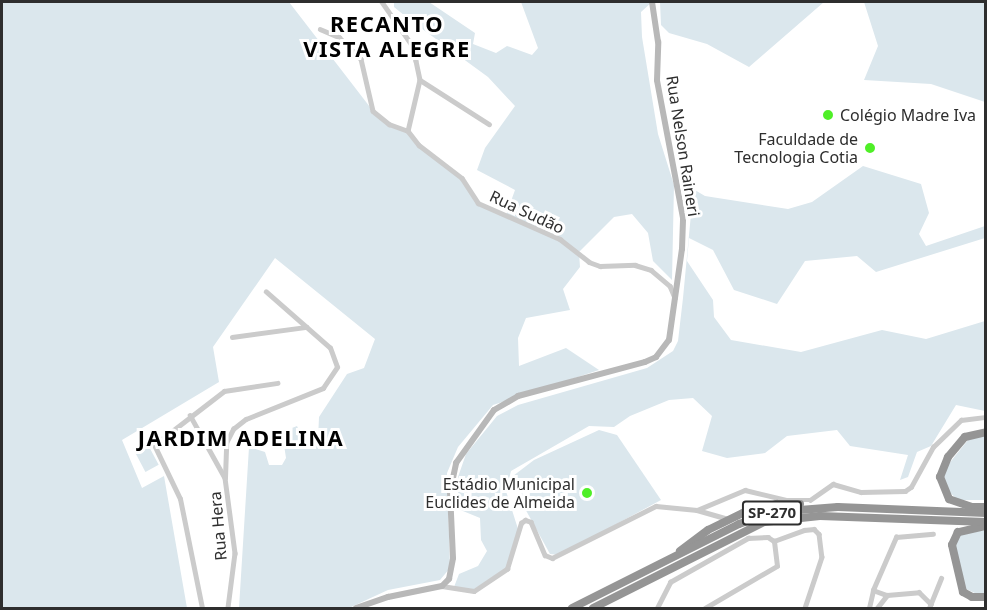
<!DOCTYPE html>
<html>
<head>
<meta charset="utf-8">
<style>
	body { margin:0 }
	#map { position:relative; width:987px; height:610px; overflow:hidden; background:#fff; font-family:"Noto Sans",sans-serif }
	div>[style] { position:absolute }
	.green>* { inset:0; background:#dbe7ed; transform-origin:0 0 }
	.street>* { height:4.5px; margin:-2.25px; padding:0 2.25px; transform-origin:2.25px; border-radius:2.25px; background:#cbcbcb }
	.secondary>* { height:6px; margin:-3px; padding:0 3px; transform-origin:3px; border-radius:3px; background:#b8b8b8 }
	.highway>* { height:8px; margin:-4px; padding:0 4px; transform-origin:4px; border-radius:4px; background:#959595 }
	.dots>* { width:16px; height:16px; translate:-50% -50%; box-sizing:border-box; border:3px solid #fff; border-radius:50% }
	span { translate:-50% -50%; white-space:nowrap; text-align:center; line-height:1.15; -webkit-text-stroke:6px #fff; paint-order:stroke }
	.shield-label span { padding:2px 4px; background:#fff; border:2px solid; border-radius:4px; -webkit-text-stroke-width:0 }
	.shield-label { font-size:15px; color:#2e2e2e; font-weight:700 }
	.poi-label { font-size:16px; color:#2e2e2e }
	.left { translate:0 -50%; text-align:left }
	.right { translate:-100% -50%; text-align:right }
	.street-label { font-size:16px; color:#2e2e2e }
	.district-label { font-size:22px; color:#000; font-weight:700; letter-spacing:1.5px }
	.frame { position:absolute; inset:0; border:3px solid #2e2e2e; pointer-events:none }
</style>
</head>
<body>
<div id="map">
	<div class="green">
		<i style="clip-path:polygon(2px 2px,289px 2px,373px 111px,389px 124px,408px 131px,419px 145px,462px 178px,478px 203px,506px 215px,515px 190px,477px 170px,485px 148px,515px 106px,488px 77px,410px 20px,394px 7px,394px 2px,429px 2px,475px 33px,473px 44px,496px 53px,507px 46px,532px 55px,538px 48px,521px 2px,652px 2px,641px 12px,642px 37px,658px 134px,674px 185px,672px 280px,653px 261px,648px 233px,632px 214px,614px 217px,579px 252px,580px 267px,563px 289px,570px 310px,526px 318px,518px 338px,519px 366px,566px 348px,599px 370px,493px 405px,458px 447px,447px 473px,450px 568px,440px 580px,388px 590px,349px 608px,239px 608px,249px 447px,265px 452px,269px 465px,282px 465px,286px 458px,282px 432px,297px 426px,305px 444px,318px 439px,319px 417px,347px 374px,364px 368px,375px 339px,275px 258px,213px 347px,219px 382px,122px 440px,142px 488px,164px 476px,187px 608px,2px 608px)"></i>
		<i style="clip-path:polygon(660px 2px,824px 2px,749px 67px,707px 44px,669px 33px,661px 25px)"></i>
		<i style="clip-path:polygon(864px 2px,985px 2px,985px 102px,931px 84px,864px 80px,878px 46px)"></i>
		<i style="clip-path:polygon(863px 166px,921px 184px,929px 213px,919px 234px,926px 246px,985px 226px,985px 238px,876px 272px,857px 256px,805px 261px,777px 304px,734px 290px,713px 250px,689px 238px,687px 261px,713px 300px,714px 317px,731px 340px,801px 352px,882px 330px,926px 339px,985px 321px,985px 411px,956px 405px,931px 446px,917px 452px,908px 477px,900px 480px,908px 455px,850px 446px,837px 430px,787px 436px,765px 453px,727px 458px,702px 451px,712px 416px,693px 398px,669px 400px,630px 416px,614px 427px,589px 426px,511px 471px,506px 491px,518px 529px,506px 568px,473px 590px,454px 587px,459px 574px,478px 566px,487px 551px,481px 540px,480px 518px,458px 509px,458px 477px,466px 454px,497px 416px,518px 405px,647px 368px,673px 351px,678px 341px,683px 298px,691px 214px,688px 186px,705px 196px,788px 209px,812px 202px)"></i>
		<i style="clip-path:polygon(599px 430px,617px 435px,661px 500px,559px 555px,550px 554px,523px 505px,513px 476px,534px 460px)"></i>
		<i style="clip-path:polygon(972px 435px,985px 436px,985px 500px,958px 500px,946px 489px,943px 471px)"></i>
		<i style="left:146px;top:441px;width:27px;height:15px;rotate:62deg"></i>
		<i style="clip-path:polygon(985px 530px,986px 593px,977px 594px,966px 589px,954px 546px,960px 534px)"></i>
	</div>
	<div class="street">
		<i style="left:382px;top:2px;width:52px;rotate:55.1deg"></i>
		<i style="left:412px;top:45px;width:16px;rotate:76deg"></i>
		<i style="left:416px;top:61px;width:19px;rotate:78deg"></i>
		<i style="left:420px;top:80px;width:52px;rotate:103.2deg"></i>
		<i style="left:320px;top:29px;width:21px;rotate:23deg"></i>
		<i style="left:339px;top:37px;width:31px;rotate:45deg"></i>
		<i style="left:361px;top:59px;width:53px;rotate:77deg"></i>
		<i style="left:373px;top:111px;width:21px;rotate:39deg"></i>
		<i style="left:389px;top:124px;width:20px;rotate:20deg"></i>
		<i style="left:420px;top:80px;width:82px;rotate:32.5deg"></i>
		<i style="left:408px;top:131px;width:18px;rotate:52deg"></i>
		<i style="left:419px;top:145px;width:54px;rotate:37.5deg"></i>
		<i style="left:462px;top:178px;width:30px;rotate:57deg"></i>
		<i style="left:478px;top:203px;width:90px;rotate:23.7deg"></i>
		<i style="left:560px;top:239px;width:37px;rotate:38deg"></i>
		<i style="left:589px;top:262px;width:12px;rotate:20deg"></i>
		<i style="left:600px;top:266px;width:35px;rotate:-2deg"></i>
		<i style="left:635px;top:265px;width:17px;rotate:17deg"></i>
		<i style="left:651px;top:270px;width:25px;rotate:40deg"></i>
		<i style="left:670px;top:286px;width:13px;rotate:67deg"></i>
		<i style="left:232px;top:337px;width:75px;rotate:-7.7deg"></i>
		<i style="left:190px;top:415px;width:72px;rotate:60.9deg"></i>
		<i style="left:225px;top:478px;width:76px;rotate:82.4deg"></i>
		<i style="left:235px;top:553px;width:55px;rotate:97.3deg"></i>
		<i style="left:225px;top:478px;width:35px;rotate:-88deg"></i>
		<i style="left:226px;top:443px;width:16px;rotate:-63deg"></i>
		<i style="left:233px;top:429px;width:16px;rotate:-38deg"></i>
		<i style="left:246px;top:419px;width:83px;rotate:-21.9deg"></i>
		<i style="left:323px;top:388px;width:25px;rotate:-56deg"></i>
		<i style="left:337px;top:367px;width:20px;rotate:-110deg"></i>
		<i style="left:330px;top:348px;width:85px;rotate:-138.8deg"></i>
		<i style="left:697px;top:510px;width:33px;rotate:16deg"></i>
		<i style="left:774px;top:541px;width:32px;rotate:-20deg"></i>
		<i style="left:804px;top:530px;width:10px;rotate:-6deg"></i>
		<i style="left:814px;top:529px;width:7px;rotate:45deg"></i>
		<i style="left:819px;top:534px;width:23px;rotate:83deg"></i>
		<i style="left:822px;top:557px;width:54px;rotate:108.4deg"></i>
		<i style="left:442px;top:586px;width:32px;rotate:9deg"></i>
		<i style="left:474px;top:591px;width:40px;rotate:-34deg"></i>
		<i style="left:507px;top:569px;width:48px;rotate:-73.1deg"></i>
		<i style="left:521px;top:523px;width:5px;rotate:-37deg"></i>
		<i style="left:525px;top:520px;width:6px;rotate:18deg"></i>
		<i style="left:531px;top:522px;width:36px;rotate:67deg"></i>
		<i style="left:545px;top:555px;width:8px;rotate:23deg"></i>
		<i style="left:552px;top:558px;width:116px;rotate:-26.6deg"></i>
		<i style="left:656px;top:506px;width:41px;rotate:5.6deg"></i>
		<i style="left:697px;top:510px;width:52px;rotate:-22.6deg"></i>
		<i style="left:745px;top:490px;width:43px;rotate:13.4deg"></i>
		<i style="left:787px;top:500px;width:23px"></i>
		<i style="left:810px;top:500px;width:28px;rotate:-35deg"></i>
		<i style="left:833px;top:484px;width:29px;rotate:16deg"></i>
		<i style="left:861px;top:492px;width:44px;rotate:-1.3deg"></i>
		<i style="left:905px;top:491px;width:7px;rotate:-34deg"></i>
		<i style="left:911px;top:487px;width:46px;rotate:-61.2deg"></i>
		<i style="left:933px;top:447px;width:39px;rotate:-44deg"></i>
		<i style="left:961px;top:420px;width:25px;rotate:-7deg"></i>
		<i style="left:873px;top:590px;width:58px;rotate:-66.5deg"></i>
		<i style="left:896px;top:537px;width:37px;rotate:-5deg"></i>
		<i style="left:202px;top:608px;width:111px;rotate:-101.4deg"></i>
		<i style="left:180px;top:499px;width:60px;rotate:-115.7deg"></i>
		<i style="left:154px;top:445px;width:88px;rotate:-37.6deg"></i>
		<i style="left:224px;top:391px;width:54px;rotate:-8.6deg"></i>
		<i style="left:657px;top:608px;width:29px;rotate:-63deg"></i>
		<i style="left:670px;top:582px;width:90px;rotate:-29.4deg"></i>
		<i style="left:748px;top:538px;width:20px;rotate:-3deg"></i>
		<i style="left:768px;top:537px;width:7px;rotate:34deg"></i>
		<i style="left:705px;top:608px;width:83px;rotate:-30.3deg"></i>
		<i style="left:777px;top:566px;width:25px;rotate:-97deg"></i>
		<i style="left:869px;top:608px;width:18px;rotate:-77deg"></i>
		<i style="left:873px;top:590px;width:15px;rotate:20deg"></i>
		<i style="left:887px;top:595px;width:32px;rotate:-5deg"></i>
		<i style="left:919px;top:592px;width:17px;rotate:45deg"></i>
		<i style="left:877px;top:608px;width:16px;rotate:-52deg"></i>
		<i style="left:929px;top:608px;width:32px;rotate:-68deg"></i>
	</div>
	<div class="secondary">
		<i style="left:356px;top:608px;width:34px;rotate:-19deg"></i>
		<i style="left:388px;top:597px;width:55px;rotate:-11.5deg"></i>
		<i style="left:442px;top:586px;width:10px;rotate:-45deg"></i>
		<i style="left:449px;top:579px;width:21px;rotate:-79deg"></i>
		<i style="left:453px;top:558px;width:66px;rotate:-92.6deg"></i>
		<i style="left:450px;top:492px;width:30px;rotate:-78deg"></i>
		<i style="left:456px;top:463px;width:65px;rotate:-54.4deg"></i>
		<i style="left:494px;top:410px;width:28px;rotate:-30deg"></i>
		<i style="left:518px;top:396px;width:131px;rotate:-15deg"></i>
		<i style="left:645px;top:362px;width:12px;rotate:-24deg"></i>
		<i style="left:656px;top:357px;width:21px;rotate:-53deg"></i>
		<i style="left:669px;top:340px;width:92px;rotate:-81.9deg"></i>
		<i style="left:682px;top:249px;width:31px;rotate:-88deg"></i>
		<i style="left:683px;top:218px;width:140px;rotate:-100.7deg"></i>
		<i style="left:657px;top:80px;width:38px;rotate:-88deg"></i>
		<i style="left:658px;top:42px;width:40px;rotate:-98.5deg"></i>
	</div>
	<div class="highway">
		<i style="left:969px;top:507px;width:17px"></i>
		<i style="left:972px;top:507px;width:24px;rotate:-161deg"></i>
		<i style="left:949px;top:499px;width:24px;rotate:-112deg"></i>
		<i style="left:940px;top:477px;width:22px;rotate:-68deg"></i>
		<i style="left:948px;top:457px;width:26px;rotate:-50deg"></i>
		<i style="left:965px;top:437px;width:22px;rotate:-13deg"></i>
		<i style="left:985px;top:526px;width:28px;rotate:167deg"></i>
		<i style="left:958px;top:532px;width:14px;rotate:115deg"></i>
		<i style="left:952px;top:545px;width:48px;rotate:76.8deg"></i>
		<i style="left:963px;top:592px;width:10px;rotate:29deg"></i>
		<i style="left:972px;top:597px;width:14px"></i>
		<i style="left:680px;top:551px;width:35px;rotate:-37deg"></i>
		<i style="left:708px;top:530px;width:39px;rotate:-26deg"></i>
		<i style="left:743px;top:513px;width:35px;rotate:-15deg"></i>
		<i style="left:777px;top:504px;width:23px"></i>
		<i style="left:572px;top:608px;width:187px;rotate:-26.7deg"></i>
		<i style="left:739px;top:524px;width:37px;rotate:-19deg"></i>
		<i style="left:774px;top:512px;width:64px;rotate:-4.5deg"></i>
		<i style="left:838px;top:507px;width:148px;rotate:2.3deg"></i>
		<i style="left:593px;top:608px;width:191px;rotate:-26.7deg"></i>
		<i style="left:764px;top:522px;width:56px;rotate:-6.1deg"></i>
		<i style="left:820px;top:516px;width:166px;rotate:2.1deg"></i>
	</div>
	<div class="dots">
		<i style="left:828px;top:115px;background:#4fef27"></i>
		<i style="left:870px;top:148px;background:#4fef27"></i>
		<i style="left:587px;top:493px;background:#4fef27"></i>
	</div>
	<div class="shield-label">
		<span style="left:772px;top:513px">SP-270</span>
	</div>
	<div class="poi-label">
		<span class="left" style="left:840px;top:115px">Colégio Madre Iva</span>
		<span class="right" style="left:858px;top:148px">Faculdade de<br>Tecnologia Cotia</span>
		<span class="right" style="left:575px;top:493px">Estádio Municipal<br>Euclides de Almeida</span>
	</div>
	<div class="street-label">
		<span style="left:683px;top:146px;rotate:81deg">Rua Nelson Raineri</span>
		<span style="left:527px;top:212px;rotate:25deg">Rua Sudão</span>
		<span style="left:218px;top:526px;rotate:-95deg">Rua Hera</span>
	</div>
	<div class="district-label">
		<span style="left:387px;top:36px">RECANTO<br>VISTA ALEGRE</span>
		<span style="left:241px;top:438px">JARDIM ADELINA</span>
	</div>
	<div class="frame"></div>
</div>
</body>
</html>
